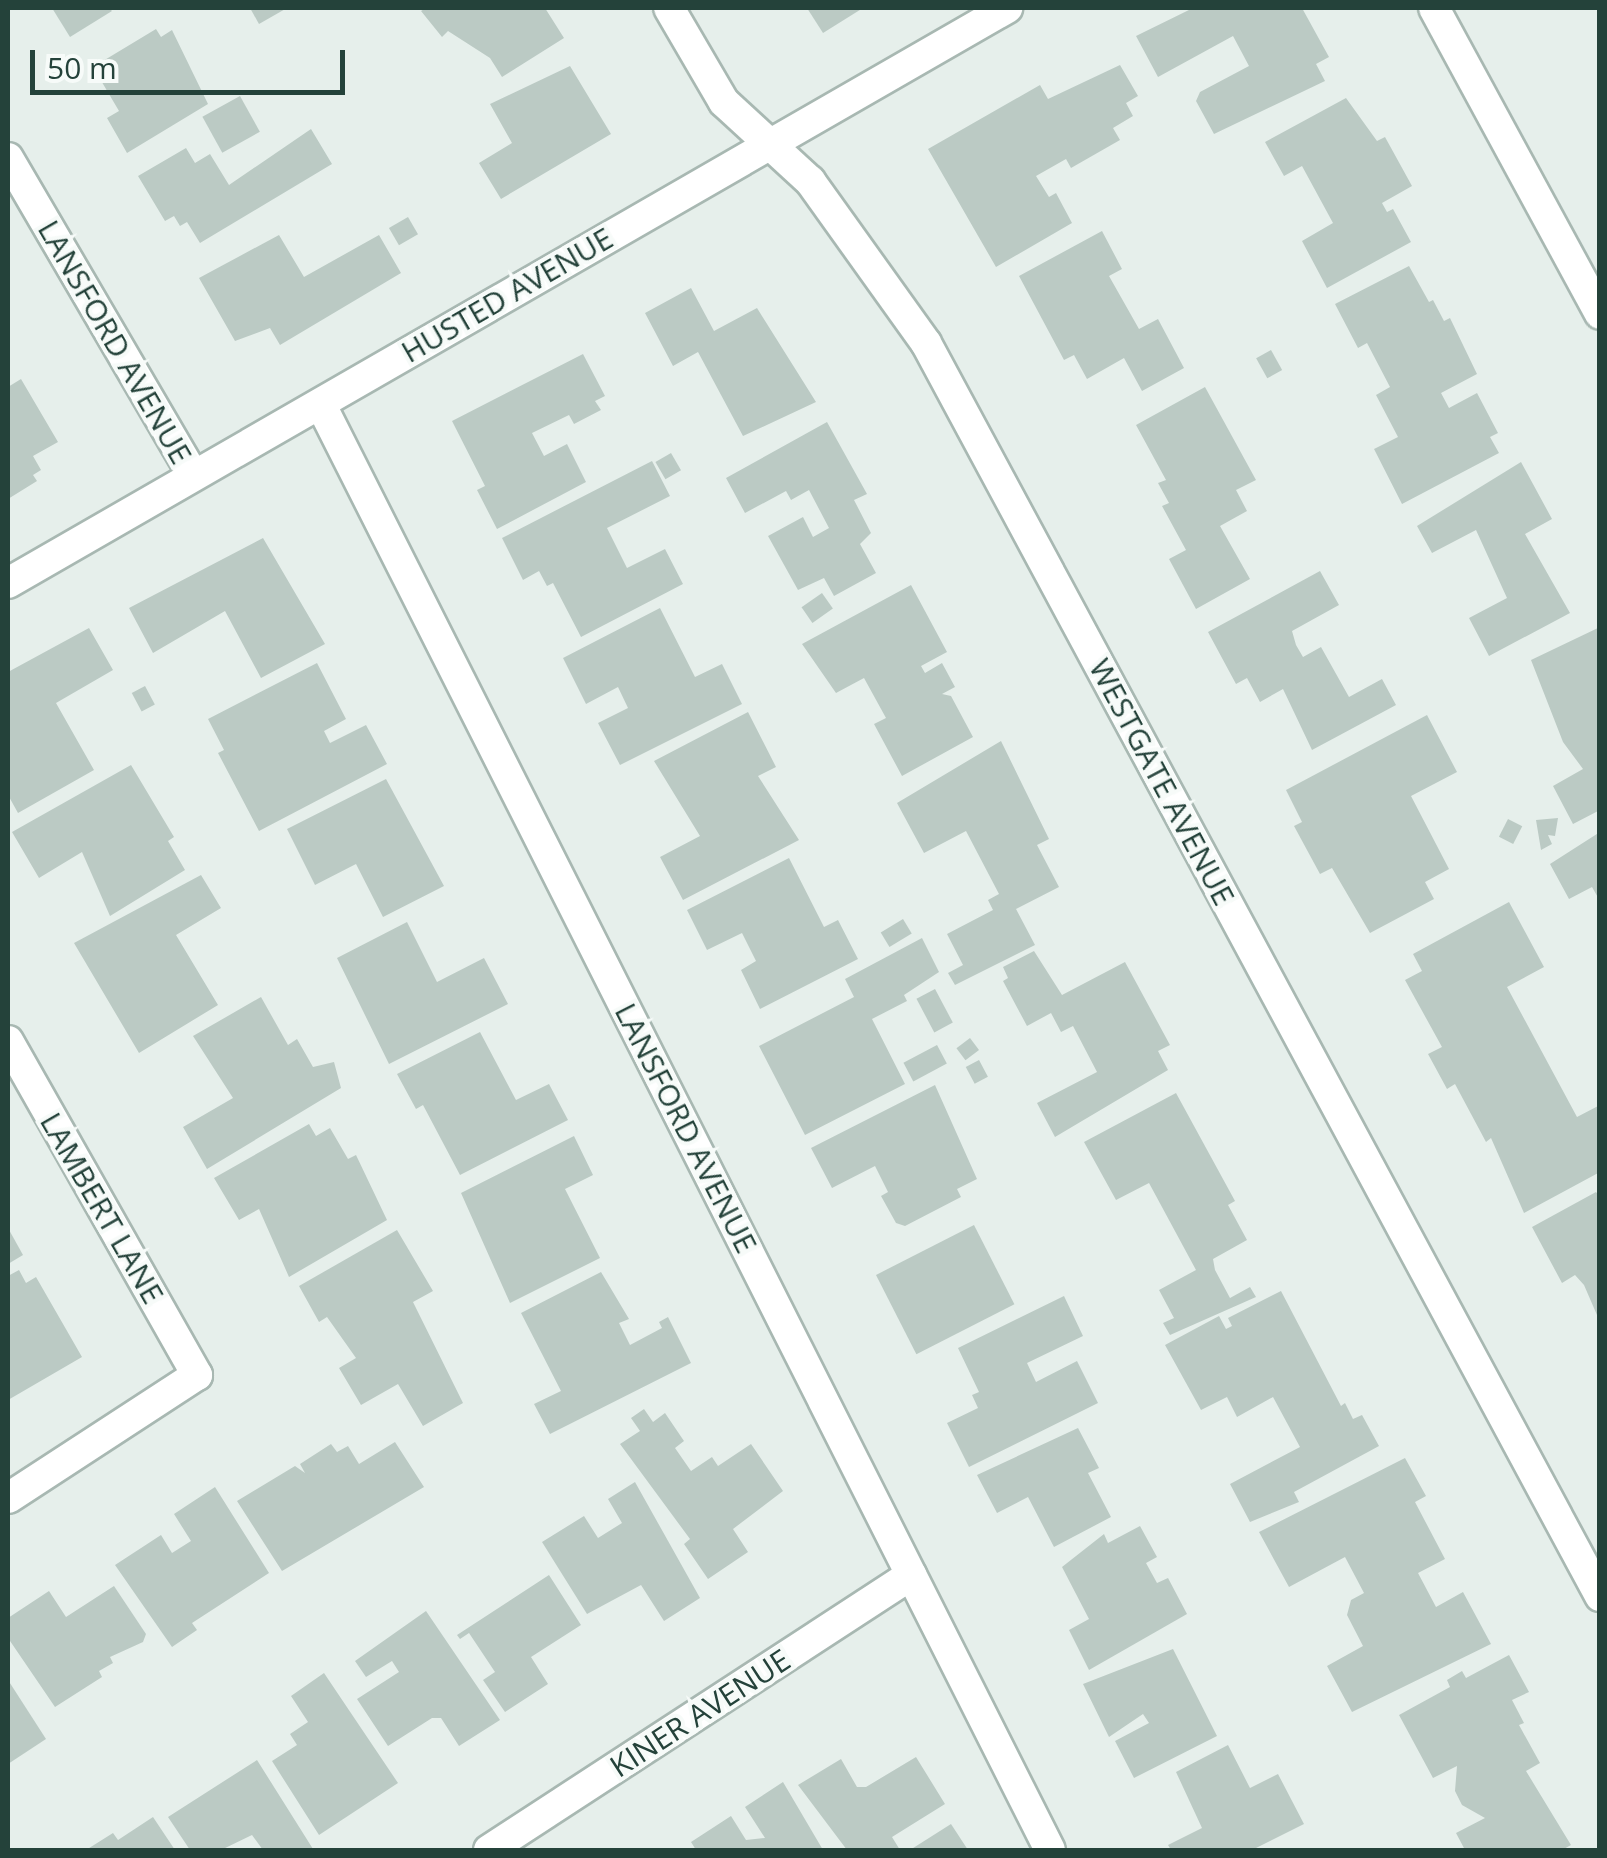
<!DOCTYPE html>
<html>
<head>
<meta charset="utf-8">
<style>
	body { margin:0 }
	#map { position:relative; width:1607px; height:1858px; overflow:hidden; background:#e6efeb; font-family:"Open Sans",sans-serif }
	div>[style] { position:absolute }
	.building>* { inset:0; background:#bbcac4; transform-origin:0 0 }
	.roads { filter:drop-shadow(2px 0 #a8b8b2) drop-shadow(-2px 0 #a8b8b2) drop-shadow(0 2px #a8b8b2) drop-shadow(0 -2px #a8b8b2) }
	.minor>* { height:30px; margin:-15px; padding:0 15px; transform-origin:15px; border-radius:15px; background:#fff }
	span { translate:-50% -50%; white-space:nowrap; text-align:center; line-height:1.15; -webkit-text-stroke:8px #f7fbf9; paint-order:stroke }
	.street-label { font-size:30px; color:#24423a }
	.frame { position:absolute; inset:0; border:10px solid #24423a; pointer-events:none }
	.scale { position:absolute; left:30px; top:50px; width:315px; height:45px; box-sizing:border-box; border:5px solid #24423a; border-top:0; padding-left:12px; font-size:30px; line-height:35px; white-space:nowrap; color:#24423a; -webkit-text-stroke:8px #f7fbf9; paint-order:stroke }
</style>
</head>
<body>
<div id="map">
	<div class="building">
		<i style="clip-path:polygon(52px 8px,109px 8px,112px 11px,70px 37px)"></i>
		<i style="clip-path:polygon(250px 8px,287px 8px,259px 24px)"></i>
		<i style="clip-path:polygon(426px 8px,545px 8px,564px 38px,502px 77px,490px 58px,448px 31px,442px 37px,421px 11px)"></i>
		<i style="clip-path:polygon(807px 8px,863px 8px,823px 33px)"></i>
		<i style="clip-path:polygon(1193px 8px,1302px 8px,1329px 57px,1316px 64px,1325px 81px,1214px 134px,1196px 101px,1200px 92px,1249px 66px,1233px 36px,1158px 77px,1136px 36px)"></i>
		<i style="clip-path:polygon(156px 29px,161px 37px,172px 30px,208px 104px,127px 153px,107px 118px,119px 111px,93px 67px)"></i>
		<i style="clip-path:polygon(1120px 65px,1138px 96px,1126px 103px,1133px 116px,1113px 128px,1120px 140px,1071px 168px,1066px 159px,1036px 176px,1049px 197px,1056px 193px,1072px 223px,996px 267px,928px 149px,1040px 85px,1048px 99px)"></i>
		<i style="clip-path:polygon(570px 66px,611px 134px,501px 199px,479px 163px,512px 143px,490px 104px)"></i>
		<i style="left:240px;top:96px;width:41px;height:43px;rotate:61deg"></i>
		<i style="clip-path:polygon(1346px 98px,1377px 141px,1385px 137px,1412px 186px,1382px 203px,1387px 212px,1393px 209px,1411px 242px,1327px 288px,1302px 241px,1333px 223px,1302px 166px,1284px 176px,1265px 142px)"></i>
		<i style="clip-path:polygon(311px 129px,332px 164px,200px 243px,187px 222px,180px 226px,174px 216px,165px 221px,138px 176px,186px 148px,195px 163px,210px 154px,229px 185px)"></i>
		<i style="left:408px;top:217px;width:20px;height:22px;rotate:60deg"></i>
		<i style="clip-path:polygon(1102px 231px,1122px 269px,1109px 276px,1139px 329px,1158px 319px,1184px 368px,1142px 391px,1124px 358px,1087px 379px,1074px 355px,1064px 360px,1019px 276px)"></i>
		<i style="clip-path:polygon(279px 235px,304px 277px,379px 235px,401px 273px,280px 345px,270px 328px,235px 341px,199px 278px)"></i>
		<i style="clip-path:polygon(1409px 266px,1429px 302px,1433px 300px,1444px 321px,1450px 318px,1477px 374px,1441px 393px,1449px 408px,1477px 393px,1498px 433px,1490px 437px,1499px 453px,1402px 504px,1374px 449px,1398px 437px,1376px 395px,1390px 387px,1367px 343px,1358px 348px,1335px 304px)"></i>
		<i style="clip-path:polygon(691px 288px,714px 331px,757px 308px,816px 402px,743px 436px,698px 352px,673px 366px,645px 313px)"></i>
		<i style="left:1271px;top:350px;width:23px;height:17px;rotate:61deg"></i>
		<i style="clip-path:polygon(583px 354px,605px 396px,595px 401px,601px 410px,574px 424px,569px 415px,532px 433px,544px 456px,567px 444px,586px 482px,497px 529px,477px 490px,485px 486px,452px 421px)"></i>
		<i style="clip-path:polygon(21px 379px,58px 442px,33px 456px,41px 470px,33px 475px,37px 481px,8px 499px,8px 387px)"></i>
		<i style="clip-path:polygon(1205px 387px,1256px 480px,1236px 490px,1247px 511px,1220px 526px,1250px 579px,1196px 609px,1169px 559px,1186px 550px,1162px 506px,1169px 503px,1158px 483px,1166px 480px,1136px 425px)"></i>
		<i style="clip-path:polygon(827px 422px,867px 494px,854px 500px,871px 533px,860px 544px,876px 573px,834px 596px,824px 578px,798px 590px,768px 536px,803px 517px,813px 537px,829px 528px,809px 490px,791px 500px,786px 491px,745px 513px,726px 478px)"></i>
		<i style="left:671px;top:453px;width:20px;height:18px;rotate:60deg"></i>
		<i style="clip-path:polygon(652px 461px,670px 496px,607px 528px,627px 568px,665px 549px,683px 584px,581px 637px,553px 583px,547px 586px,539px 571px,523px 580px,502px 538px)"></i>
		<i style="clip-path:polygon(1521px 462px,1552px 519px,1525px 534px,1570px 613px,1489px 656px,1469px 618px,1507px 598px,1476px 530px,1432px 553px,1417px 526px)"></i>
		<i style="clip-path:polygon(263px 538px,325px 644px,261px 678px,225px 611px,153px 653px,129px 608px)"></i>
		<i style="clip-path:polygon(1320px 571px,1339px 605px,1292px 631px,1296px 645px,1303px 657px,1321px 647px,1349px 697px,1382px 679px,1396px 705px,1312px 750px,1283px 689px,1260px 702px,1247px 678px,1236px 684px,1208px 632px)"></i>
		<i style="clip-path:polygon(911px 585px,947px 652px,921px 666px,925px 673px,942px 663px,955px 687px,942px 694px,951px 696px,973px 737px,902px 776px,874px 724px,886px 718px,864px 678px,836px 693px,802px 644px)"></i>
		<i style="left:822px;top:593px;width:19px;height:25px;rotate:55deg"></i>
		<i style="clip-path:polygon(660px 608px,695px 677px,722px 664px,742px 704px,620px 765px,598px 723px,628px 708px,618px 687px,586px 704px,563px 658px)"></i>
		<i style="clip-path:polygon(1600px 627px,1600px 810px,1573px 824px,1553px 786px,1583px 769px,1563px 742px,1531px 660px)"></i>
		<i style="clip-path:polygon(89px 628px,113px 670px,56px 703px,94px 770px,18px 813px,8px 795px,8px 672px)"></i>
		<i style="clip-path:polygon(317px 663px,346px 719px,324px 731px,330px 743px,366px 725px,387px 764px,259px 831px,218px 753px,224px 750px,208px 719px)"></i>
		<i style="left:145px;top:686px;width:21px;height:15px;rotate:62deg"></i>
		<i style="clip-path:polygon(748px 712px,776px 767px,758px 776px,799px 840px,683px 900px,660px 857px,700px 836px,654px 761px)"></i>
		<i style="clip-path:polygon(1427px 715px,1457px 772px,1411px 796px,1449px 869px,1425px 882px,1434px 899px,1370px 933px,1332px 868px,1320px 874px,1294px 826px,1302px 822px,1286px 790px)"></i>
		<i style="clip-path:polygon(1001px 741px,1049px 839px,1037px 845px,1059px 887px,1016px 909px,1035px 945px,955px 985px,948px 973px,963px 965px,947px 934px,993px 910px,988px 900px,999px 894px,966px 831px,924px 853px,897px 803px)"></i>
		<i style="clip-path:polygon(131px 765px,174px 837px,168px 841px,185px 870px,110px 916px,82px 852px,39px 878px,12px 832px)"></i>
		<i style="clip-path:polygon(386px 779px,444px 886px,383px 917px,356px 864px,315px 885px,287px 829px)"></i>
		<i style="clip-path:polygon(1558px 818px,1555px 836px,1548px 835px,1552px 844px,1541px 850px,1536px 820px)"></i>
		<i style="left:1508px;top:819px;width:16px;height:20px;rotate:27deg"></i>
		<i style="clip-path:polygon(1600px 832px,1600px 901px,1592px 887px,1569px 899px,1550px 864px)"></i>
		<i style="clip-path:polygon(789px 858px,824px 927px,838px 920px,858px 959px,760px 1009px,741px 970px,756px 961px,742px 933px,707px 950px,687px 910px)"></i>
		<i style="clip-path:polygon(201px 875px,221px 908px,176px 935px,218px 1005px,139px 1053px,74px 943px)"></i>
		<i style="clip-path:polygon(1509px 902px,1544px 967px,1507px 987px,1577px 1117px,1600px 1105px,1600px 1172px,1524px 1213px,1491px 1138px,1486px 1142px,1455px 1084px,1447px 1089px,1428px 1054px,1442px 1047px,1405px 980px,1422px 971px,1413px 954px)"></i>
		<i style="left:903px;top:919px;width:17px;height:26px;rotate:59deg"></i>
		<i style="clip-path:polygon(407px 922px,437px 982px,484px 958px,508px 1004px,389px 1064px,337px 958px)"></i>
		<i style="clip-path:polygon(922px 938px,939px 972px,904px 995px,907px 1001px,872px 1019px,905px 1084px,805px 1135px,759px 1046px,854px 997px,845px 979px)"></i>
		<i style="clip-path:polygon(1034px 951px,1062px 995px,1125px 962px,1170px 1045px,1158px 1051px,1168px 1070px,1055px 1137px,1037px 1103px,1097px 1072px,1073px 1026px,1061px 1032px,1051px 1013px,1027px 1026px,1003px 981px,1008px 978px,1003px 967px)"></i>
		<i style="left:935px;top:989px;width:38px;height:21px;rotate:62deg"></i>
		<i style="clip-path:polygon(261px 997px,288px 1045px,297px 1039px,313px 1067px,334px 1062px,341px 1088px,207px 1169px,183px 1127px,233px 1098px,193px 1036px)"></i>
		<i style="clip-path:polygon(480px 1032px,516px 1100px,549px 1084px,568px 1120px,460px 1175px,423px 1105px,416px 1109px,397px 1074px)"></i>
		<i style="left:970px;top:1038px;width:15px;height:17px;rotate:53deg"></i>
		<i style="left:937px;top:1045px;width:21px;height:38px;rotate:62deg"></i>
		<i style="left:979px;top:1060px;width:19px;height:15px;rotate:62deg"></i>
		<i style="clip-path:polygon(935px 1085px,977px 1179px,957px 1189px,961px 1197px,905px 1226px,896px 1223px,881px 1196px,888px 1192px,875px 1166px,832px 1188px,811px 1148px)"></i>
		<i style="clip-path:polygon(1176px 1093px,1235px 1201px,1228px 1205px,1247px 1240px,1213px 1259px,1215px 1270px,1230px 1298px,1250px 1287px,1256px 1297px,1170px 1335px,1163px 1323px,1174px 1318px,1159px 1290px,1196px 1270px,1149px 1183px,1116px 1200px,1084px 1142px)"></i>
		<i style="clip-path:polygon(309px 1124px,316px 1136px,330px 1128px,348px 1159px,356px 1155px,387px 1220px,289px 1277px,259px 1209px,239px 1220px,214px 1178px)"></i>
		<i style="clip-path:polygon(574px 1136px,593px 1175px,565px 1189px,600px 1258px,510px 1303px,461px 1193px)"></i>
		<i style="clip-path:polygon(1596px 1192px,1600px 1197px,1600px 1322px,1584px 1285px,1575px 1275px,1562px 1283px,1532px 1227px)"></i>
		<i style="left:974px;top:1225px;width:89px;height:110px;rotate:63deg"></i>
		<i style="clip-path:polygon(8px 1228px,23px 1255px,8px 1264px)"></i>
		<i style="clip-path:polygon(397px 1230px,433px 1291px,413px 1302px,463px 1403px,423px 1426px,398px 1384px,361px 1405px,339px 1368px,356px 1358px,327px 1317px,319px 1322px,299px 1286px)"></i>
		<i style="clip-path:polygon(19px 1270px,26px 1283px,36px 1277px,82px 1357px,8px 1400px,8px 1276px)"></i>
		<i style="clip-path:polygon(601px 1272px,629px 1319px,619px 1323px,630px 1345px,662px 1328px,659px 1322px,668px 1317px,691px 1363px,550px 1434px,534px 1404px,561px 1391px,521px 1313px)"></i>
		<i style="clip-path:polygon(1281px 1291px,1341px 1406px,1345px 1403px,1353px 1419px,1362px 1415px,1379px 1446px,1294px 1492px,1299px 1502px,1250px 1522px,1230px 1484px,1300px 1447px,1273px 1397px,1237px 1417px,1227px 1397px,1201px 1410px,1165px 1345px,1219px 1316px,1226px 1329px,1232px 1326px,1228px 1318px)"></i>
		<i style="clip-path:polygon(1064px 1296px,1083px 1336px,1027px 1363px,1036px 1382px,1077px 1361px,1098px 1403px,969px 1467px,947px 1423px,978px 1408px,972px 1395px,979px 1392px,958px 1348px)"></i>
		<i style="clip-path:polygon(644px 1409px,653px 1422px,665px 1413px,684px 1441px,675px 1448px,691px 1471px,712px 1457px,718px 1466px,751px 1444px,783px 1491px,733px 1529px,748px 1552px,708px 1579px,684px 1544px,690px 1539px,620px 1444px,640px 1431px,631px 1418px)"></i>
		<i style="clip-path:polygon(1078px 1428px,1099px 1468px,1088px 1473px,1111px 1517px,1054px 1547px,1028px 1497px,997px 1513px,977px 1475px)"></i>
		<i style="clip-path:polygon(395px 1442px,424px 1487px,282px 1571px,237px 1501px,295px 1466px,305px 1473px,300px 1464px,331px 1444px,337px 1452px,348px 1446px,359px 1464px)"></i>
		<i style="clip-path:polygon(1405px 1458px,1426px 1496px,1415px 1502px,1445px 1559px,1418px 1573px,1436px 1607px,1463px 1592px,1491px 1644px,1352px 1712px,1327px 1666px,1363px 1646px,1347px 1615px,1351px 1600px,1364px 1593px,1345px 1557px,1289px 1587px,1259px 1532px)"></i>
		<i style="clip-path:polygon(635px 1482px,700px 1598px,664px 1621px,641px 1585px,587px 1614px,542px 1542px,584px 1516px,598px 1538px,622px 1523px,608px 1499px)"></i>
		<i style="clip-path:polygon(215px 1487px,269px 1573px,192px 1623px,197px 1630px,172px 1647px,115px 1565px,161px 1535px,172px 1553px,191px 1541px,174px 1514px)"></i>
		<i style="clip-path:polygon(1140px 1526px,1157px 1557px,1146px 1563px,1157px 1583px,1168px 1578px,1187px 1614px,1089px 1670px,1069px 1630px,1089px 1619px,1062px 1567px,1104px 1534px,1108px 1543px)"></i>
		<i style="clip-path:polygon(549px 1575px,581px 1625px,531px 1657px,548px 1684px,505px 1712px,483px 1680px,495px 1672px,469px 1633px,460px 1639px,457px 1635px)"></i>
		<i style="clip-path:polygon(114px 1586px,146px 1634px,143px 1642px,110px 1657px,113px 1663px,99px 1671px,102px 1677px,55px 1707px,8px 1638px,8px 1618px,49px 1591px,66px 1617px)"></i>
		<i style="clip-path:polygon(426px 1611px,500px 1720px,459px 1746px,441px 1718px,432px 1718px,388px 1746px,357px 1699px,399px 1672px,392px 1661px,366px 1677px,355px 1661px)"></i>
		<i style="clip-path:polygon(1173px 1649px,1217px 1736px,1134px 1778px,1115px 1741px,1149px 1723px,1143px 1714px,1109px 1737px,1083px 1684px)"></i>
		<i style="clip-path:polygon(1509px 1655px,1529px 1692px,1512px 1700px,1524px 1723px,1519px 1725px,1540px 1763px,1526px 1771px,1571px 1845px,1562px 1850px,1465px 1850px,1456px 1833px,1485px 1818px,1462px 1805px,1455px 1791px,1457px 1766px,1433px 1778px,1399px 1715px,1450px 1687px,1447px 1680px,1462px 1671px,1466px 1678px)"></i>
		<i style="clip-path:polygon(324px 1673px,398px 1783px,319px 1835px,272px 1761px,297px 1745px,290px 1734px,308px 1722px,291px 1696px)"></i>
		<i style="clip-path:polygon(8px 1680px,46px 1739px,8px 1764px)"></i>
		<i style="clip-path:polygon(1228px 1745px,1250px 1788px,1278px 1774px,1304px 1824px,1252px 1850px,1171px 1850px,1168px 1845px,1202px 1828px,1176px 1772px)"></i>
		<i style="clip-path:polygon(916px 1757px,945px 1804px,892px 1837px,900px 1850px,847px 1850px,798px 1785px,841px 1759px,857px 1787px,866px 1787px)"></i>
		<i style="clip-path:polygon(257px 1760px,313px 1849px,263px 1850px,252px 1835px,221px 1850px,190px 1850px,168px 1817px)"></i>
		<i style="clip-path:polygon(783px 1782px,823px 1850px,696px 1850px,691px 1842px,731px 1816px,746px 1840px,765px 1838px,745px 1807px)"></i>
		<i style="clip-path:polygon(153px 1817px,175px 1850px,86px 1850px,113px 1833px,118px 1840px)"></i>
		<i style="clip-path:polygon(951px 1824px,968px 1850px,910px 1850px)"></i>
	</div>
	<div class="roads">
		<div class="minor">
			<i style="left:669px;top:8px;width:109px;rotate:59.7deg"></i>
			<i style="left:724px;top:102px;width:117px;rotate:42.6deg"></i>
			<i style="left:810px;top:181px;width:199px;rotate:54.4deg"></i>
			<i style="left:926px;top:343px;width:1423px;rotate:61.72deg"></i>
			<i style="left:1434px;top:8px;width:348px;rotate:61.5deg"></i>
			<i style="left:8px;top:158px;width:367px;rotate:59.7deg"></i>
			<i style="left:321px;top:405px;width:1618px;rotate:63.23deg"></i>
			<i style="left:8px;top:583px;width:1153px;rotate:-29.92deg"></i>
			<i style="left:8px;top:1041px;width:384px;rotate:60.5deg"></i>
			<i style="left:197px;top:1375px;width:225px;rotate:146.9deg"></i>
			<i style="left:489px;top:1850px;width:504px;rotate:-33.09deg"></i>
		</div>
	</div>
	<div class="street-label">
		<span style="left:507px;top:295px;rotate:-30deg">HUSTED AVENUE</span>
		<span style="left:115px;top:342px;rotate:60deg">LANSFORD AVENUE</span>
		<span style="left:1162px;top:782px;rotate:62deg">WESTGATE AVENUE</span>
		<span style="left:686px;top:1128px;rotate:63deg">LANSFORD AVENUE</span>
		<span style="left:102px;top:1208px;rotate:60deg">LAMBERT LANE</span>
		<span style="left:700px;top:1713px;rotate:-33deg">KINER AVENUE</span>
	</div>
	<div class="frame"></div>
	<div class="scale">50 m</div>
</div>
</body>
</html>
